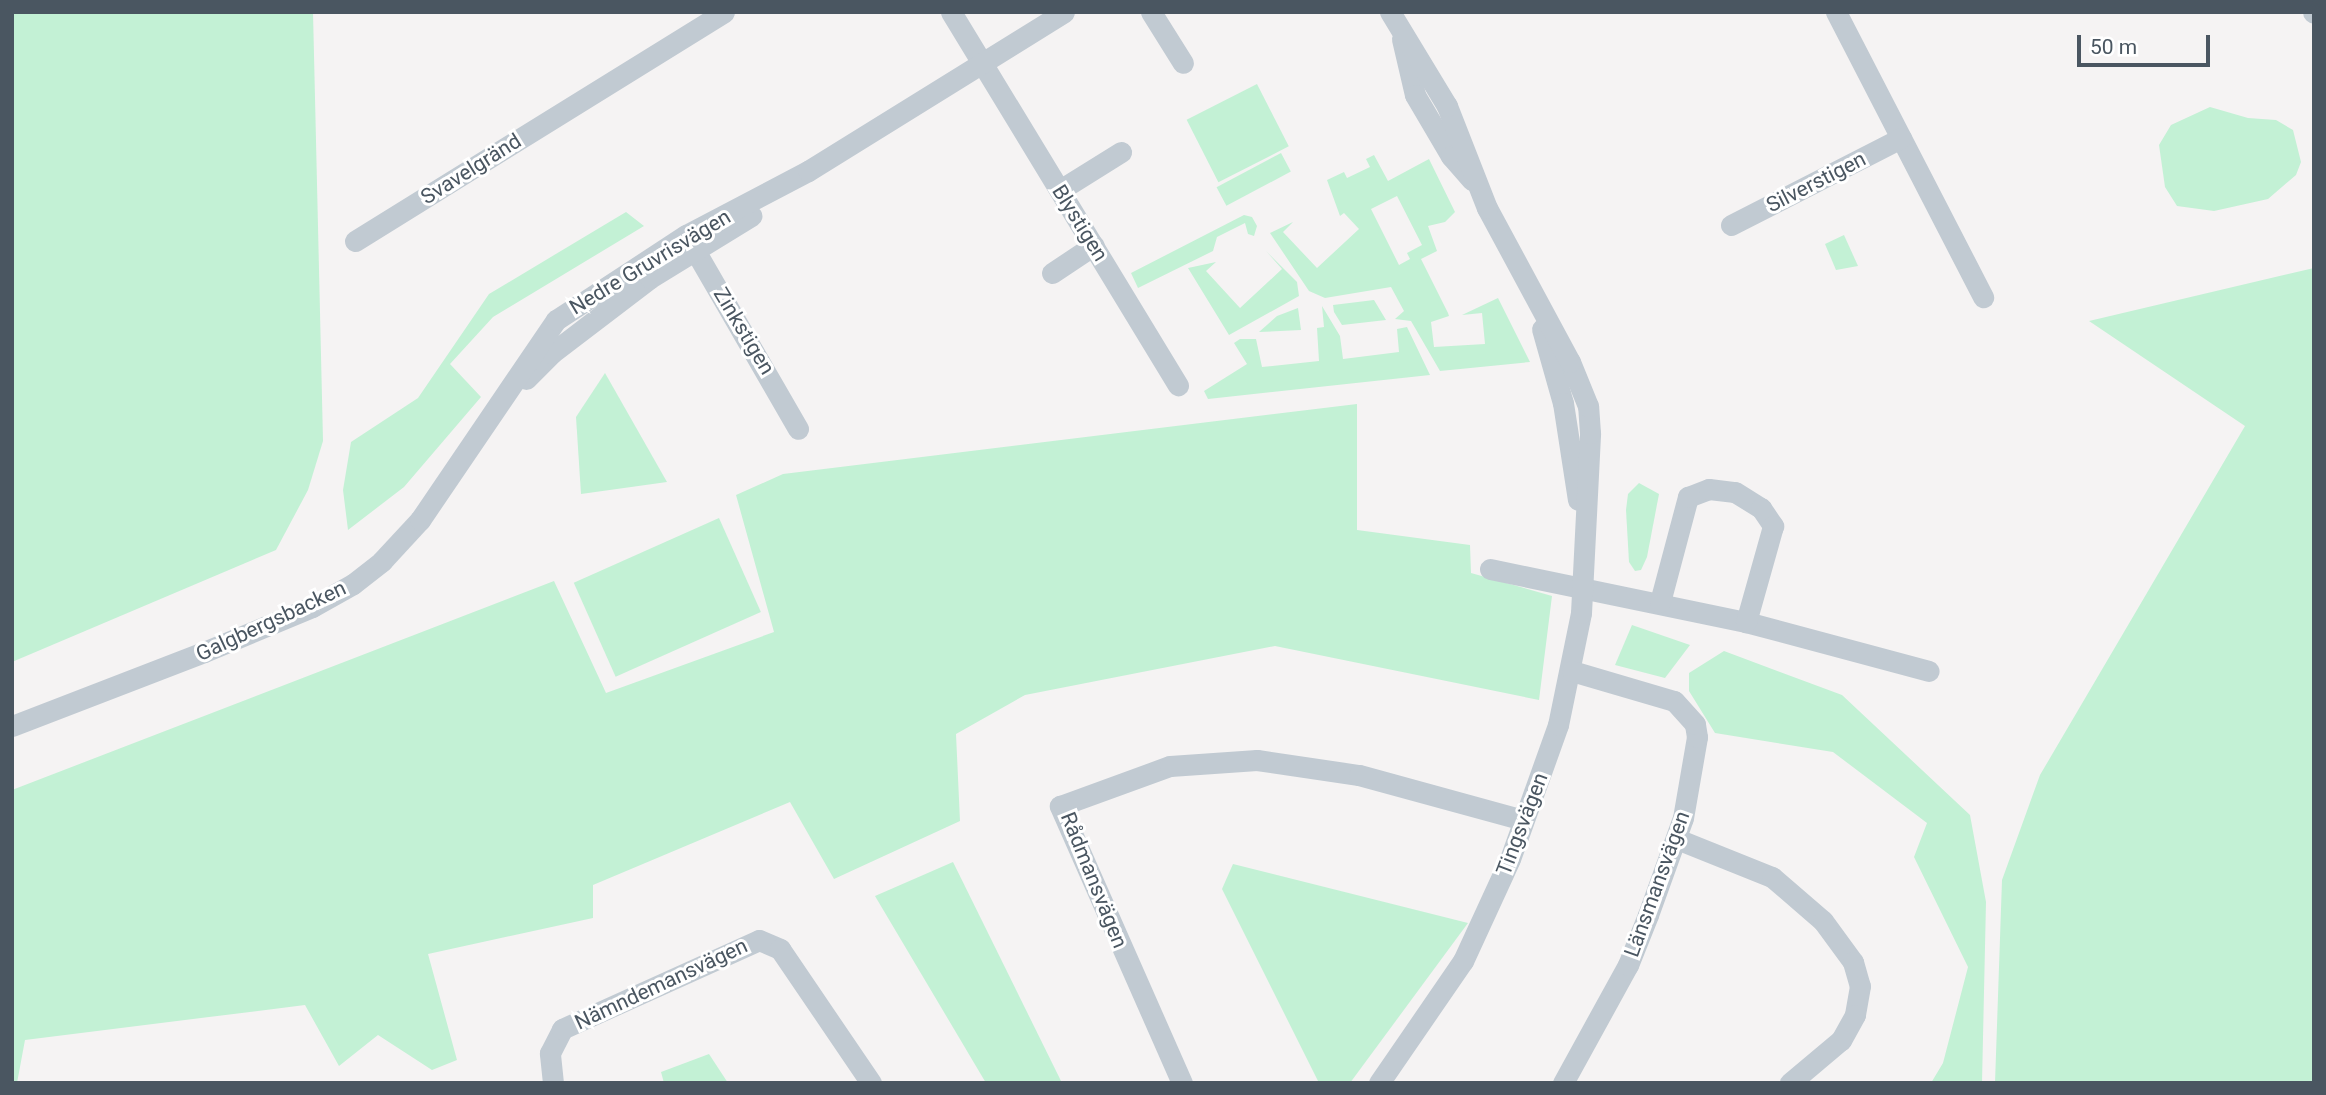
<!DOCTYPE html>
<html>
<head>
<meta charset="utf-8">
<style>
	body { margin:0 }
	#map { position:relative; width:2326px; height:1095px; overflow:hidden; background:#f5f3f3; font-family:Roboto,sans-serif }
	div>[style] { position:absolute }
	.green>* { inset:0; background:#c3f1d5; transform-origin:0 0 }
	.minor>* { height:21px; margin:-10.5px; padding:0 10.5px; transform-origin:10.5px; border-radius:10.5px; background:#c1cad2 }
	span { translate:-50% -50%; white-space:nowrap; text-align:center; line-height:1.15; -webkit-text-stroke:6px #fff; paint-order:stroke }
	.street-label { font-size:21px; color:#4a5661 }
	.frame { position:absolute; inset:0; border:14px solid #4a5661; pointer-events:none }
	.scale { position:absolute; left:2077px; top:35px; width:133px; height:32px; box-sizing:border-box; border:4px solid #4a5661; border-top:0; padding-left:9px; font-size:21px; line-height:24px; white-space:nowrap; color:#4a5661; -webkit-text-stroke:5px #fff; paint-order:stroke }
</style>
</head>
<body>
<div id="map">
	<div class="green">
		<i style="clip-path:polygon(12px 12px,313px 12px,323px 441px,308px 490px,276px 550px,12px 662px)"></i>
		<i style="left:1257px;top:84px;width:70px;height:79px;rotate:63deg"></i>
		<i style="clip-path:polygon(2210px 107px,2248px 118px,2276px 120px,2293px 130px,2301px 162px,2296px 175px,2268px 199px,2214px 211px,2177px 206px,2165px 187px,2159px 145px,2171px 125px)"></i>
		<i style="left:1281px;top:153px;width:21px;height:73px;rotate:62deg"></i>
		<i style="clip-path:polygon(evenodd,1374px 155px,1388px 181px,1429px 159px,1455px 212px,1445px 222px,1428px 226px,1437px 251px,1421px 259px,1448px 313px,1449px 316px,1431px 322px,1434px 347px,1485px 344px,1482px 313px,1462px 315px,1498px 298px,1530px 362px,1440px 371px,1411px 321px,1395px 319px,1404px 311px,1391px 287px,1325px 298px,1309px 291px,1270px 233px,1293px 222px,1283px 232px,1317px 268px,1359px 229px,1344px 213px,1340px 216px,1327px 180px,1344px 172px,1347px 178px,1370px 167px,1366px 159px,1374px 155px,1397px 196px,1422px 245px,1407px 253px,1410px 259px,1399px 265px,1371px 209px,1397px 196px)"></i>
		<i style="clip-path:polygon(626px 212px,644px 226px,493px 317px,450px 364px,481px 397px,404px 487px,348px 530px,343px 490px,351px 442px,418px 398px,489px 294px)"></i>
		<i style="clip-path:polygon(1244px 215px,1252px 217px,1257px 226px,1254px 236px,1248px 234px,1245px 223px,1217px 237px,1213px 251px,1138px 288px,1131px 273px)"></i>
		<i style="clip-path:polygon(1844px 235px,1858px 266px,1836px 270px,1825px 244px)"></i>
		<i style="clip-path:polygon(1266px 251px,1297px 282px,1299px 296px,1229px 335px,1188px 268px,1216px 262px,1206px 271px,1240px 308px,1282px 269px)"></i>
		<i style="clip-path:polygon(2314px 268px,2314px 1083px,1995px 1083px,2002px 880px,2040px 775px,2245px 426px,2089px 321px)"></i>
		<i style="clip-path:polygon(1374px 300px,1386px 320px,1342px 325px,1334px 312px,1333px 305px)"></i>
		<i style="clip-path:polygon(1322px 306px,1340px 336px,1343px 359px,1399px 352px,1397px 329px,1407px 327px,1430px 375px,1208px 399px,1204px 391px,1247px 364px,1234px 343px,1240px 339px,1256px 339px,1262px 367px,1319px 361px,1317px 328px,1324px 327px)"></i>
		<i style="clip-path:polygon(1298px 308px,1301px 330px,1259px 332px,1277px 316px)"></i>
		<i style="clip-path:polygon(605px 373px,667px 482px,581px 494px,576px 417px)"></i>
		<i style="clip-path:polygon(1357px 404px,1357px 530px,1470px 545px,1471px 573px,1552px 596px,1539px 700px,1275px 646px,1025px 695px,956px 734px,960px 821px,834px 879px,790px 802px,593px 885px,593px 918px,428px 954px,457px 1060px,432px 1070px,378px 1035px,339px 1066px,305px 1005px,25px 1040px,17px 1083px,12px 1083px,12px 790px,554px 581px,606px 693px,774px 632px,736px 495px,783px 474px)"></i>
		<i style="clip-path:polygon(1639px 483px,1659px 494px,1647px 557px,1641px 570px,1635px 571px,1629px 562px,1626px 510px,1628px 494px)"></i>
		<i style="left:719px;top:518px;width:103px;height:159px;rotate:66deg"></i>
		<i style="clip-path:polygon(1632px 625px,1690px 645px,1665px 678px,1615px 665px)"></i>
		<i style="clip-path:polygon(1724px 651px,1842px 695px,1970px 815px,1986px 902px,1982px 1083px,1931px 1083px,1943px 1063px,1968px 967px,1914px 857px,1927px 823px,1833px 752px,1715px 733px,1689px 691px,1689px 673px)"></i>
		<i style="clip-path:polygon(953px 862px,1062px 1083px,986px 1083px,875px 896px)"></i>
		<i style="clip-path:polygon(1233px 864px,1468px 923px,1350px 1083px,1319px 1083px,1222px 889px)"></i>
		<i style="clip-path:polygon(709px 1054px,728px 1083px,664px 1083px,661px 1072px)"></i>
	</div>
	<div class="minor">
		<i style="left:951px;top:12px;width:437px;rotate:58.7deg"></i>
		<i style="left:1151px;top:12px;width:60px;rotate:57.9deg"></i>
		<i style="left:1836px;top:12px;width:321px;rotate:62.7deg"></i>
		<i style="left:2313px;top:12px;width:1px;rotate:45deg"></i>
		<i style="left:1402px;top:39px;width:57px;rotate:76.9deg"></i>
		<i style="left:1415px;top:95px;width:71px;rotate:59.5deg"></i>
		<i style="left:1451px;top:156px;width:32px;rotate:49deg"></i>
		<i style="left:1060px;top:190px;width:72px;rotate:-31.9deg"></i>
		<i style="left:1731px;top:225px;width:191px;rotate:-27.1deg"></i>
		<i style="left:689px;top:240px;width:218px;rotate:60deg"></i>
		<i style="left:355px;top:241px;width:434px;rotate:-31.8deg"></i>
		<i style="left:1052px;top:273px;width:50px;rotate:-33.7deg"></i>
		<i style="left:1542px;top:329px;width:77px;rotate:74.2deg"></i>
		<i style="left:1563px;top:403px;width:98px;rotate:81.2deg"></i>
		<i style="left:526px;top:379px;width:37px;rotate:-45deg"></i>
		<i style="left:552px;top:353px;width:123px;rotate:-37.4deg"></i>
		<i style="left:650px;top:278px;width:119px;rotate:-31.5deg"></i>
		<i style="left:1490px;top:569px;width:261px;rotate:11.7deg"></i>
		<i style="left:1746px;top:622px;width:189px;rotate:15deg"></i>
		<i style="left:1660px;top:602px;width:109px;rotate:-75.1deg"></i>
		<i style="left:1688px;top:497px;width:22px;rotate:-21deg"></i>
		<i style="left:1709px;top:489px;width:26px;rotate:7deg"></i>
		<i style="left:1735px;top:492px;width:31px;rotate:32deg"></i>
		<i style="left:1761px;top:508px;width:22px;rotate:56deg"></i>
		<i style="left:1773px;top:526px;width:100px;rotate:105.7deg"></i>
		<i style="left:12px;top:726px;width:206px;rotate:-21.1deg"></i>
		<i style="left:204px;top:652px;width:117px;rotate:-22.6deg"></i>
		<i style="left:312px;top:607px;width:47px;rotate:-29.3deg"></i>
		<i style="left:353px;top:584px;width:37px;rotate:-38deg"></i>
		<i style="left:382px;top:561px;width:56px;rotate:-47.2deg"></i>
		<i style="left:420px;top:520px;width:242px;rotate:-55.8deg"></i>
		<i style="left:556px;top:320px;width:155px;rotate:-33.2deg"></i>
		<i style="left:686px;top:235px;width:138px;rotate:-27.7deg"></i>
		<i style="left:808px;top:171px;width:301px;rotate:-31.8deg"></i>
		<i style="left:1677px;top:839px;width:102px;rotate:21.8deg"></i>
		<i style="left:1772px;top:877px;width:67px;rotate:40.8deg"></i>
		<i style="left:1823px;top:921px;width:51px;rotate:53.8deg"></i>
		<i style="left:1853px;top:962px;width:25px;rotate:74deg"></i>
		<i style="left:1860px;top:986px;width:29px;rotate:100deg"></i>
		<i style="left:1855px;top:1015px;width:29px;rotate:119deg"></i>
		<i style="left:1841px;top:1040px;width:67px;rotate:139.9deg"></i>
		<i style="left:553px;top:1083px;width:30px;rotate:-96deg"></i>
		<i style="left:550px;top:1053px;width:27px;rotate:-63deg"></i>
		<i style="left:562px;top:1029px;width:216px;rotate:-24.3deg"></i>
		<i style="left:759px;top:940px;width:23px;rotate:23deg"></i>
		<i style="left:780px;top:949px;width:162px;rotate:55.8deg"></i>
		<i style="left:1182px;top:1083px;width:303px;rotate:-113.8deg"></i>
		<i style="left:1060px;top:806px;width:117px;rotate:-20deg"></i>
		<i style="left:1170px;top:766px;width:87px;rotate:-3.9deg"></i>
		<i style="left:1257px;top:760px;width:103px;rotate:8.4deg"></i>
		<i style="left:1359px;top:775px;width:170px;rotate:15.3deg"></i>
		<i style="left:1379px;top:1083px;width:148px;rotate:-55.5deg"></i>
		<i style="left:1463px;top:961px;width:112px;rotate:-65.3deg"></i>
		<i style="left:1510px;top:859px;width:142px;rotate:-70.3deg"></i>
		<i style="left:1558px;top:725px;width:114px;rotate:-78.4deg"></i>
		<i style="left:1581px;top:613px;width:180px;rotate:-87.1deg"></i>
		<i style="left:1590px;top:433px;width:27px;rotate:-94deg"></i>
		<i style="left:1588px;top:406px;width:48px;rotate:-112.2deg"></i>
		<i style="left:1570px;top:362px;width:175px;rotate:-118.3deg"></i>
		<i style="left:1487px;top:208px;width:110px;rotate:-111.4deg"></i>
		<i style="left:1447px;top:106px;width:110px;rotate:-121.2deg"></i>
		<i style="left:1563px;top:1083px;width:135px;rotate:-61.2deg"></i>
		<i style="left:1628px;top:965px;width:54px;rotate:-68.2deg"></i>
		<i style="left:1648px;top:915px;width:103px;rotate:-70.2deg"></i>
		<i style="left:1683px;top:818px;width:82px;rotate:-80.2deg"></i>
		<i style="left:1697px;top:737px;width:13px;rotate:-99deg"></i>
		<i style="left:1695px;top:724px;width:31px;rotate:-132deg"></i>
		<i style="left:1674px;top:701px;width:106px;rotate:-163.6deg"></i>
	</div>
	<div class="street-label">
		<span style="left:471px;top:169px;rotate:-32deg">Svavelgränd</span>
		<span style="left:1816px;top:182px;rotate:-27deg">Silverstigen</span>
		<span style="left:1080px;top:223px;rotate:58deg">Blystigen</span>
		<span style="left:650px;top:262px;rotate:-31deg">Nedre Gruvrisvägen</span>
		<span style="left:744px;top:331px;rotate:59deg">Zinkstigen</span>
		<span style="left:271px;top:621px;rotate:-25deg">Galgbergsbacken</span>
		<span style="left:1522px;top:824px;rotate:-69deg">Tingsvägen</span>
		<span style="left:1094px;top:880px;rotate:68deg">Rådmansvägen</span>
		<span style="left:1657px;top:884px;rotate:-70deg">Länsmansvägen</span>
		<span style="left:661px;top:984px;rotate:-25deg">Nämndemansvägen</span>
	</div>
	<div class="frame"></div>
	<div class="scale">50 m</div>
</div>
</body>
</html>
